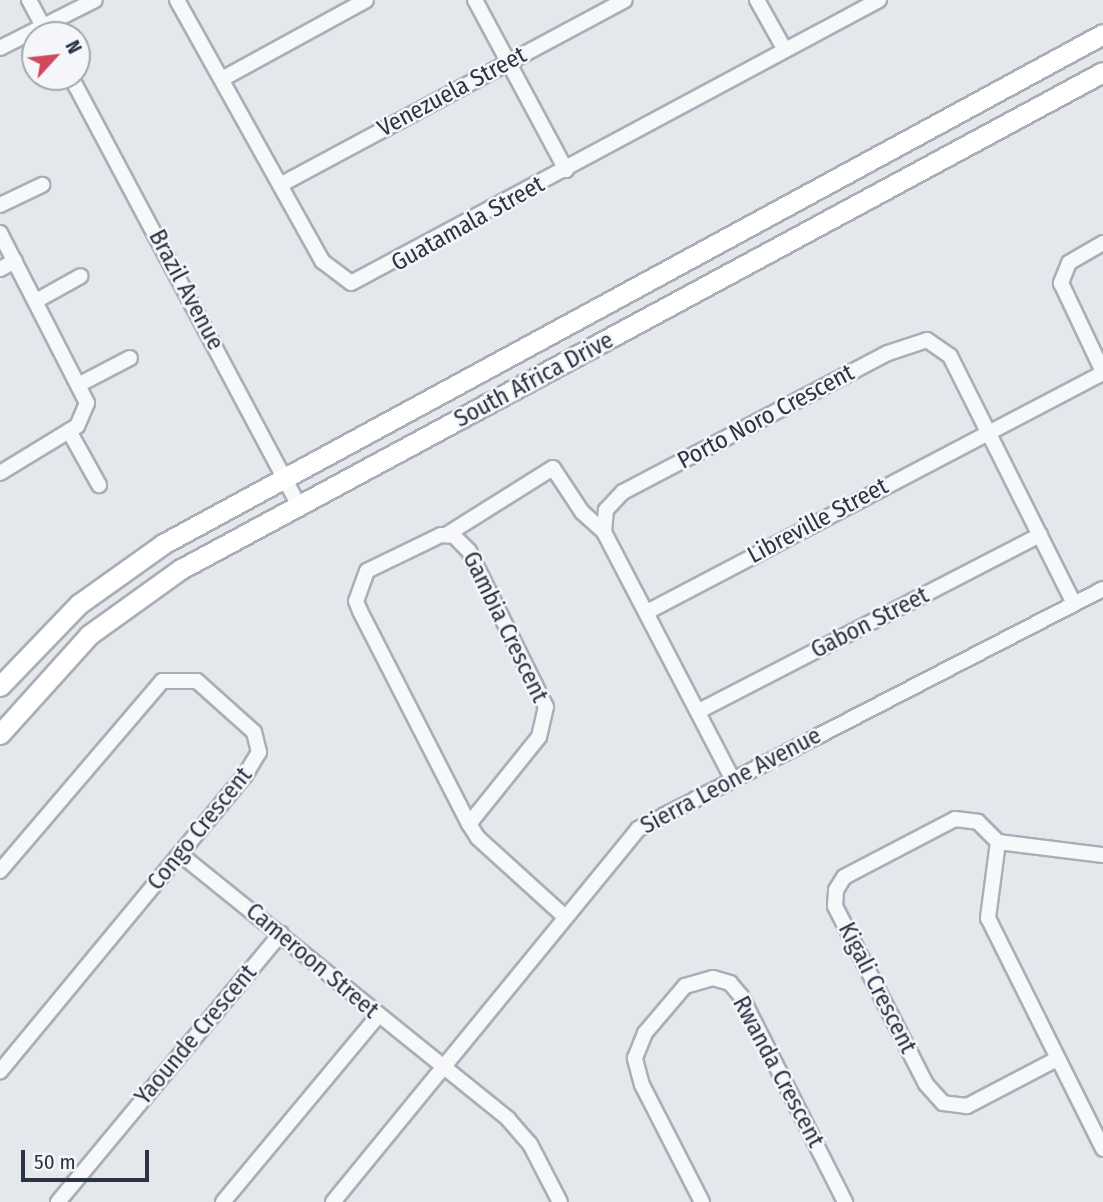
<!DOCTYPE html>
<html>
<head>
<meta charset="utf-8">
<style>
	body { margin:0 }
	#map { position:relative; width:1103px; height:1202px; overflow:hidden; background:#e4e7ec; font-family:"Fira Sans Condensed",sans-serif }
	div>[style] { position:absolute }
	.roads { filter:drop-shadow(2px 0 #a9aeb7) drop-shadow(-2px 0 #a9aeb7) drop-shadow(0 2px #a9aeb7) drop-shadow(0 -2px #a9aeb7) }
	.street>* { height:14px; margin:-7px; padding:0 7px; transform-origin:7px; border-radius:7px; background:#f7f8fa }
	.secondary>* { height:19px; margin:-9.5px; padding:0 9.5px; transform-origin:9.5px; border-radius:9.5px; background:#fff }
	span { translate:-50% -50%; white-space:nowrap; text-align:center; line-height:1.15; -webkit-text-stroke:5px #f4f6f9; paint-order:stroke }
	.street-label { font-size:24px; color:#2b3445 }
	.north { position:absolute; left:21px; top:21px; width:70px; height:70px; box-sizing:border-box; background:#f4f6f9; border:2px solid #a4a8b1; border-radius:50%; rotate:63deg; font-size:19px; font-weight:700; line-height:28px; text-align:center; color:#2b3445 }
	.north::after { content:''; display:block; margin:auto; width:24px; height:32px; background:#d1495b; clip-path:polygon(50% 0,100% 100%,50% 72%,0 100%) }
	.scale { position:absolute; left:21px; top:1150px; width:128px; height:32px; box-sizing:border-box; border:4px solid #2b3445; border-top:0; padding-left:9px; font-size:21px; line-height:24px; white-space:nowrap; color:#2b3445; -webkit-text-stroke:5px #f4f6f9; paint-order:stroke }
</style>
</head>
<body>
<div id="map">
	<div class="roads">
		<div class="street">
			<i style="left:29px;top:0;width:40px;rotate:62deg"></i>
			<i style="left:177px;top:0;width:299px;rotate:60.9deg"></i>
			<i style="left:322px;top:261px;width:36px;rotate:37deg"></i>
			<i style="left:351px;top:283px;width:599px;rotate:-28.19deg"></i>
			<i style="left:475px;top:0;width:193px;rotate:61.8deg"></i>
			<i style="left:757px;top:0;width:57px;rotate:60.8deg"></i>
			<i style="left:0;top:48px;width:106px;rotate:-26.8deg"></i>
			<i style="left:71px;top:77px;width:485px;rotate:62deg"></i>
			<i style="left:222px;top:79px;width:164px;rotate:-28.7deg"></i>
			<i style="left:280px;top:185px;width:391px;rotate:-28.2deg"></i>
			<i style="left:0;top:205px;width:47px;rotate:-25.5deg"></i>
			<i style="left:0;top:233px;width:191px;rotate:62.9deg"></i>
			<i style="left:87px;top:403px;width:25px;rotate:113deg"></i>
			<i style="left:77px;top:426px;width:90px;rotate:148.6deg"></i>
			<i style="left:1103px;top:243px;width:39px;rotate:150deg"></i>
			<i style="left:1069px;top:263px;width:22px;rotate:112deg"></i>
			<i style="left:1061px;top:283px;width:98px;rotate:64.7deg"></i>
			<i style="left:0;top:269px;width:17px;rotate:-28deg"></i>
			<i style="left:36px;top:301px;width:51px;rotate:-29.1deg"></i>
			<i style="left:82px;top:383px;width:54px;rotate:-27.5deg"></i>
			<i style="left:69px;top:431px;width:62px;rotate:60.9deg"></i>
			<i style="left:446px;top:535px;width:126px;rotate:-32.1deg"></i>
			<i style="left:553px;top:468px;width:53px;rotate:56.6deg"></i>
			<i style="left:582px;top:512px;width:30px;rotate:42deg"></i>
			<i style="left:647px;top:612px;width:515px;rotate:-27.66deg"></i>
			<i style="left:699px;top:711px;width:384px;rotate:-27.3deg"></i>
			<i style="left:732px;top:778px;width:277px;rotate:-117.5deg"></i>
			<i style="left:604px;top:532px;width:22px;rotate:-85deg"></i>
			<i style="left:606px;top:510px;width:25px;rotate:-47deg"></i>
			<i style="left:623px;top:492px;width:299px;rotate:-27.7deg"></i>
			<i style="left:888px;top:353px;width:41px;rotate:-18.4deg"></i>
			<i style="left:927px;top:340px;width:28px;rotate:35deg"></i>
			<i style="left:950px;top:356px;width:277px;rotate:63.4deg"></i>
			<i style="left:469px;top:824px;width:112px;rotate:-51.2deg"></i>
			<i style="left:539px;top:737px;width:31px;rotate:-77deg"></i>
			<i style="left:546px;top:707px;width:174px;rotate:-116.3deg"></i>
			<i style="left:469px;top:551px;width:21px;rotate:-135deg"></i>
			<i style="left:454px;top:536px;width:13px;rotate:-176deg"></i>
			<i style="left:441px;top:535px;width:82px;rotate:154.1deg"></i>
			<i style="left:367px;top:571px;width:32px;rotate:110deg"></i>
			<i style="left:356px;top:601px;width:11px;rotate:68deg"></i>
			<i style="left:360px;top:611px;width:239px;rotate:62.9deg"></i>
			<i style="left:469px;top:824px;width:17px;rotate:57deg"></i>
			<i style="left:478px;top:838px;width:118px;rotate:42.2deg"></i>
			<i style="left:998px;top:842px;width:77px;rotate:97.5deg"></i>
			<i style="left:988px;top:918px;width:258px;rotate:63.5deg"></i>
			<i style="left:180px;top:854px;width:422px;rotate:38.9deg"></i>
			<i style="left:508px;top:1119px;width:33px;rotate:49deg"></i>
			<i style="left:530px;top:1144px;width:65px;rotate:62.7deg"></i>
			<i style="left:0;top:871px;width:250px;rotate:-49.5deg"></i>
			<i style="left:162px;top:681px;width:35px"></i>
			<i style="left:197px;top:681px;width:76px;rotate:41.8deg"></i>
			<i style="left:254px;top:732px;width:21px;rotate:76deg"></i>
			<i style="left:259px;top:752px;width:26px;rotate:121deg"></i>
			<i style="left:246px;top:774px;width:386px;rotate:129.6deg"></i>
			<i style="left:1057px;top:1059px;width:102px;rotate:152.4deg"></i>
			<i style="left:967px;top:1106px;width:24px;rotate:-173deg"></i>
			<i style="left:943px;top:1103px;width:25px;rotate:-132deg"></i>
			<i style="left:926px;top:1084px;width:200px;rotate:-117.1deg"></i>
			<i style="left:835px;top:906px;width:16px;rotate:-86deg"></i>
			<i style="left:836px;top:890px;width:15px;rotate:-58deg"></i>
			<i style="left:844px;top:877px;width:125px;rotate:-27.6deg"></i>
			<i style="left:955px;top:819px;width:23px;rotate:7deg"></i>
			<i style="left:978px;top:822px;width:28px;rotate:45deg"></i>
			<i style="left:998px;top:842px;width:106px;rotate:7.1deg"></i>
			<i style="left:58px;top:1202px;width:349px;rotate:-50.3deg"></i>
			<i style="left:223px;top:1202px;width:242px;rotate:-50.2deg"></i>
			<i style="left:333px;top:1202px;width:482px;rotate:-50.7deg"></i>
			<i style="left:638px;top:829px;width:523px;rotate:-27.3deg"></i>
			<i style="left:702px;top:1202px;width:131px;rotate:-117.1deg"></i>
			<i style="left:642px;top:1085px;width:28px;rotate:-105deg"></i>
			<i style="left:635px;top:1058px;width:27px;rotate:-68deg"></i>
			<i style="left:645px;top:1033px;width:62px;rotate:-49.6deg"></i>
			<i style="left:685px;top:986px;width:29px;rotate:-16deg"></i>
			<i style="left:713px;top:978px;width:18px;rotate:16deg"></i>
			<i style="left:730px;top:983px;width:17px;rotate:50deg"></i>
			<i style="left:741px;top:996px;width:231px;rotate:63.2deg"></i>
		</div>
		<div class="secondary">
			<i style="left:0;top:686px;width:114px;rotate:-46.1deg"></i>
			<i style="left:79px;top:604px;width:103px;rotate:-35.5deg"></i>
			<i style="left:163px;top:544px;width:1069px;rotate:-28.48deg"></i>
			<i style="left:0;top:734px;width:133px;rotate:-48deg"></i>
			<i style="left:89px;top:635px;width:113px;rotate:-35.7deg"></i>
			<i style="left:181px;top:569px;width:1047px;rotate:-28.33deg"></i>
		</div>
	</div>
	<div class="street-label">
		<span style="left:452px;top:92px;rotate:-28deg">Venezuela Street</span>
		<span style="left:468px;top:224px;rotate:-29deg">Guatamala Street</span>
		<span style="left:186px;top:290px;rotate:62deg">Brazil Avenue</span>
		<span style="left:534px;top:380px;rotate:-28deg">South Africa Drive</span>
		<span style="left:766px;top:417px;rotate:-28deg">Porto Noro Crescent</span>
		<span style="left:818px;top:521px;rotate:-28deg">Libreville Street</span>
		<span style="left:870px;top:623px;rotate:-27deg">Gabon Street</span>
		<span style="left:505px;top:627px;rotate:64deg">Gambia Crescent</span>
		<span style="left:731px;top:781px;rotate:-28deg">Sierra Leone Avenue</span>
		<span style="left:200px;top:829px;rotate:-51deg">Congo Crescent</span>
		<span style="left:312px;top:961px;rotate:40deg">Cameroon Street</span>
		<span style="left:877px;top:988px;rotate:63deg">Kigali Crescent</span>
		<span style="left:196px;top:1035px;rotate:-50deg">Yaounde Crescent</span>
		<span style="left:778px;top:1072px;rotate:62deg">Rwanda Crescent</span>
	</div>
	<div class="north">N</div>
	<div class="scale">50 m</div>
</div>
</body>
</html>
